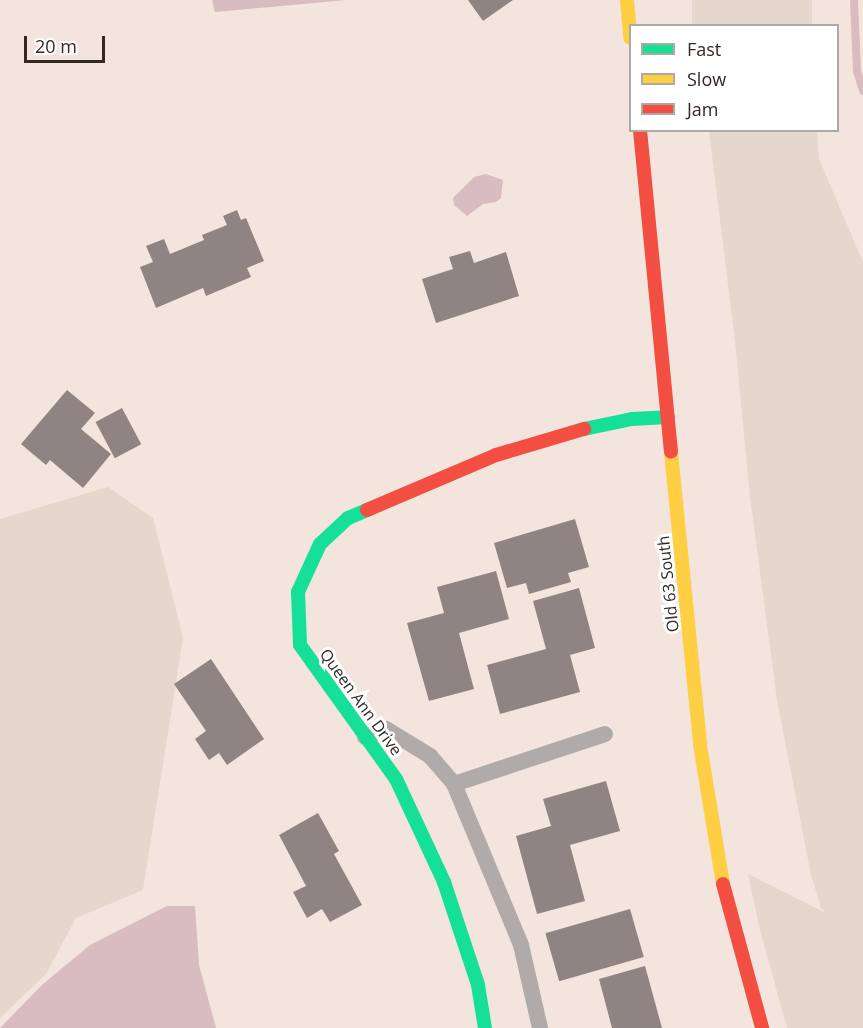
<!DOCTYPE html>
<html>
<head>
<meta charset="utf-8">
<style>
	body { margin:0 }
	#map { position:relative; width:863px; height:1028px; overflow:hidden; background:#f3e4de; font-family:"Open Sans",sans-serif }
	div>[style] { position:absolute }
	.green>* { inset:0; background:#e5d7cb; transform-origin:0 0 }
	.water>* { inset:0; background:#d8bcbf }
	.stream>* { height:8px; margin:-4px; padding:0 4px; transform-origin:4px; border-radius:4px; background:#d8bcbf }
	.building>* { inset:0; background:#908482; transform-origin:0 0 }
	.lane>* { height:16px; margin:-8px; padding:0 8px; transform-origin:8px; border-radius:8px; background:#b0aba8 }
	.fast>* { height:14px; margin:-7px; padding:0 7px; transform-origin:7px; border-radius:7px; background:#16e098 }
	.slow>* { height:14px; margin:-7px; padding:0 7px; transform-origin:7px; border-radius:7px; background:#ffcf43 }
	.jam>* { height:14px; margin:-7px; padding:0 7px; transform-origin:7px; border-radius:7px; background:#f24e42 }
	span { translate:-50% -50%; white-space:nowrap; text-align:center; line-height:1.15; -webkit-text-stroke:6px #fff; paint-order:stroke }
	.street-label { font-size:16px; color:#322824 }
	.legend { position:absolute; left:629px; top:24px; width:210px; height:108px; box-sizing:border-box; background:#fff; border:2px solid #ada9a7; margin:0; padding:8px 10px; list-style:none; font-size:18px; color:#322824 }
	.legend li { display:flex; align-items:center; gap:12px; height:30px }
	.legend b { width:30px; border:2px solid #ada9a7 }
	.scale { position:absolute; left:24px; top:36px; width:81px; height:27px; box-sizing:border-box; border:3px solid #322824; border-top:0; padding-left:8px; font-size:18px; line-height:21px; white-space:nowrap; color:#322824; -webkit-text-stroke:4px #fff; paint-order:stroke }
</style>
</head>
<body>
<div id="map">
	<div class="green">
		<i style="left:692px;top:0;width:120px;height:25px"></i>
		<i style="clip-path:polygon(709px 131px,817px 131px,819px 159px,863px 262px,863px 1028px,787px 1028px,759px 926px,748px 874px,826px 913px,821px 908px,811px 875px,777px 700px,750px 497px,735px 341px)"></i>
		<i style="clip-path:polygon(108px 487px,153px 518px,183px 638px,143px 890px,76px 918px,46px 974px,0 1018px,0 519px)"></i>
	</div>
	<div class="water">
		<i style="clip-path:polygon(212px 0,346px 0,215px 12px)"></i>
		<i style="clip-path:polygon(486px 174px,503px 180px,501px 198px,496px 202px,483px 204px,467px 216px,454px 205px,453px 198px,474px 177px)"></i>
		<i style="clip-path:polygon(167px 906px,195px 906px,199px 965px,216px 1028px,0 1028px,43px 984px,90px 945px)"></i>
	</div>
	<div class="stream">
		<i style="left:854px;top:0;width:71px;rotate:87.6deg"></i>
		<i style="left:857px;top:71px;width:21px;rotate:73deg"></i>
	</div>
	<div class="building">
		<i style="clip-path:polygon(468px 0,513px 0,483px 21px)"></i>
		<i style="clip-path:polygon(237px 210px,241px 220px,246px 218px,264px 261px,247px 268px,251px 277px,206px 296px,203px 288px,156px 308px,140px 267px,153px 262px,146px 246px,164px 239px,170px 254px,204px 240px,202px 235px,227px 225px,223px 216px)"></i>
		<i style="clip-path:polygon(470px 251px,474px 263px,506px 252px,519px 296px,436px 323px,422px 279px,453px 269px,449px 257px)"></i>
		<i style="clip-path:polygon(67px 390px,95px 413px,81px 429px,111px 454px,83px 488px,50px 460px,46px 465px,21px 444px)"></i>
		<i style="left:122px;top:408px;width:41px;height:30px;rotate:62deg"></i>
		<i style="clip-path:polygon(575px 519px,589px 567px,568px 573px,571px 582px,529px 594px,526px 583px,507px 588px,494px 543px)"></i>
		<i style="clip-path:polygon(496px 571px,509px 619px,459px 633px,474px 689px,429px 701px,407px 623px,444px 613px,437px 587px)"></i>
		<i style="clip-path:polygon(579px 588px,595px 648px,570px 655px,580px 692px,500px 714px,487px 665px,546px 649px,533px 601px)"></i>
		<i style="clip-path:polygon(211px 659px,264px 739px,227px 765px,219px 753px,209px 760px,195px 739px,206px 731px,174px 684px)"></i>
		<i style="clip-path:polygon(606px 781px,620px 831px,570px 845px,585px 901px,537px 914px,516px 836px,551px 826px,543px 799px)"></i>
		<i style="clip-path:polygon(318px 813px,339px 851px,334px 854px,362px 905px,330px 922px,322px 909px,307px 918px,293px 892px,306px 886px,279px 835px)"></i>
		<i style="left:630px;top:909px;width:50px;height:88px;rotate:74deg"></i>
		<i style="clip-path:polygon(645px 966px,662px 1028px,612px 1028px,599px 979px)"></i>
	</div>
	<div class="lane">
		<i style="left:365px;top:737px;width:22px;rotate:-21deg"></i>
		<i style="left:386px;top:729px;width:52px;rotate:31.5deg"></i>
		<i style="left:430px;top:756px;width:37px;rotate:49deg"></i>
		<i style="left:454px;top:784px;width:174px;rotate:67.4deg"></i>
		<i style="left:521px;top:945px;width:85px;rotate:77.1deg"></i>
		<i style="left:454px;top:784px;width:159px;rotate:-18.3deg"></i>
	</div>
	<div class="fast">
		<i style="left:584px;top:429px;width:49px;rotate:-11.8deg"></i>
		<i style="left:632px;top:419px;width:36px;rotate:-3deg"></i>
		<i style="left:367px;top:510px;width:21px;rotate:157deg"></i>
		<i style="left:348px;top:518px;width:38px;rotate:137deg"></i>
		<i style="left:320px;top:544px;width:53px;rotate:114.6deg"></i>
		<i style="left:298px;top:592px;width:53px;rotate:87.8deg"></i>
		<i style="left:300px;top:645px;width:165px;rotate:54.4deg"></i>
		<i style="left:396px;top:779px;width:114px;rotate:65deg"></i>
		<i style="left:444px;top:882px;width:108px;rotate:71.7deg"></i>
		<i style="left:478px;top:985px;width:44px;rotate:80.8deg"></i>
	</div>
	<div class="slow">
		<i style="left:627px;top:0;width:38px;rotate:85deg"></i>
		<i style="left:671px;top:452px;width:294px;rotate:84.3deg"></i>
		<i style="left:700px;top:745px;width:141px;rotate:80.6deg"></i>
	</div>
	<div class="jam">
		<i style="left:640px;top:130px;width:323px;rotate:84.5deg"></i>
		<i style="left:367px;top:510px;width:140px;rotate:-23.1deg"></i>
		<i style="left:496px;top:455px;width:92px;rotate:-16.5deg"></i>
		<i style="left:723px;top:884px;width:149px;rotate:74.8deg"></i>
	</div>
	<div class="street-label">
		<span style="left:668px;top:584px;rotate:-96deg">Old 63 South</span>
		<span style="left:361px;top:702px;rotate:54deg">Queen Ann Drive</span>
	</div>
	<ul class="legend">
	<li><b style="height:8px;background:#16e098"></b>Fast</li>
	<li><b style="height:8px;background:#ffcf43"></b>Slow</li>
	<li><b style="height:8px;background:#f24e42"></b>Jam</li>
	</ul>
	<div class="scale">20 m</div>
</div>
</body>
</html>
